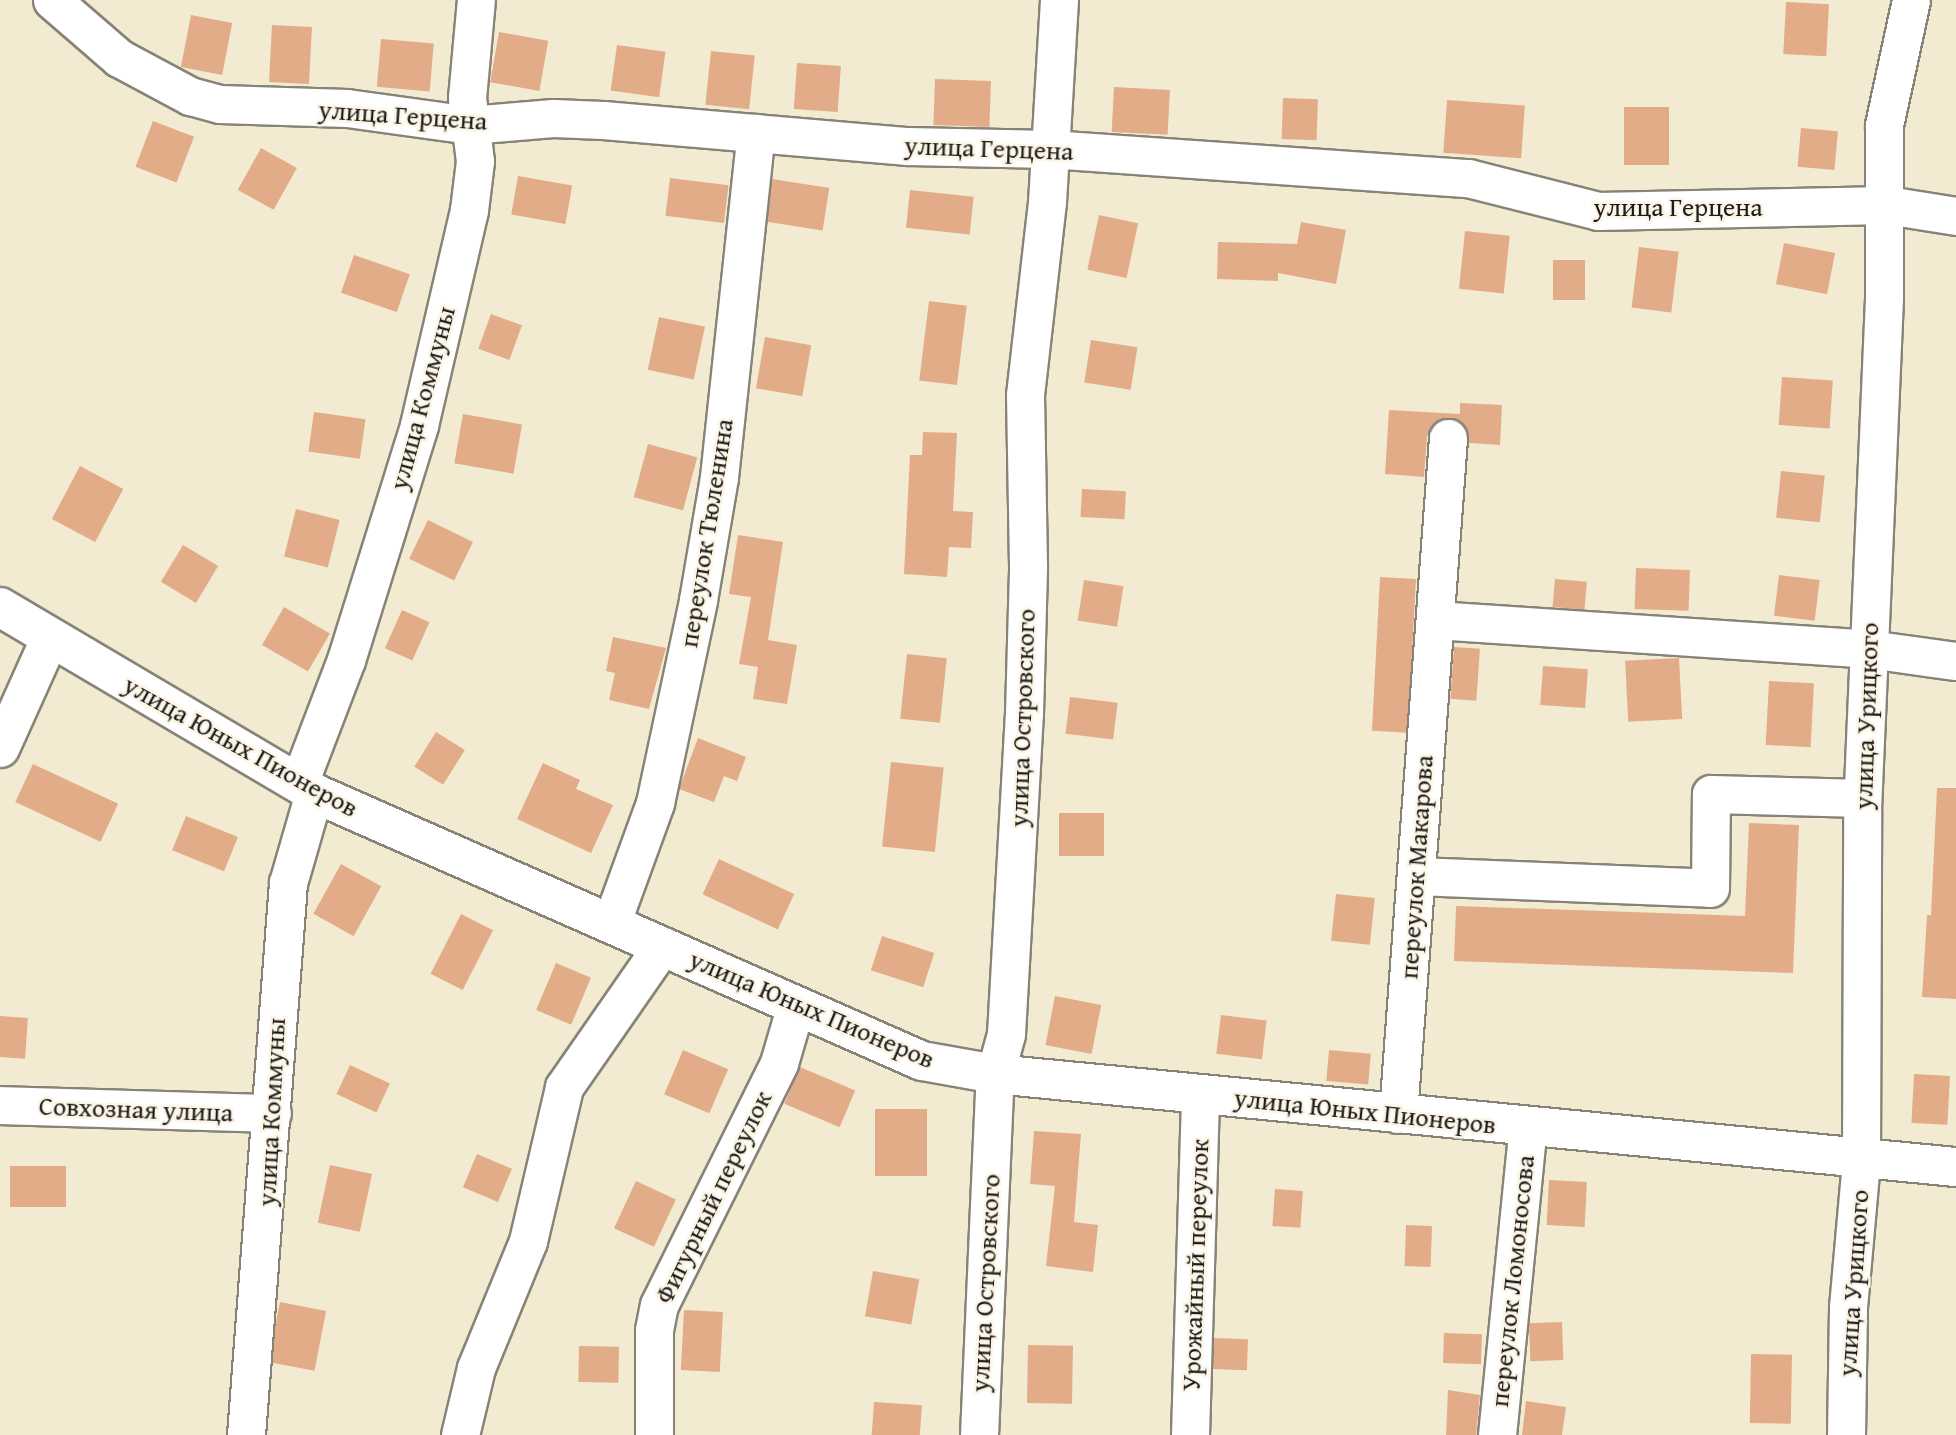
<!DOCTYPE html>
<html>
<head>
<meta charset="utf-8">
<style>
	body { margin:0 }
	#map { position:relative; width:1956px; height:1435px; overflow:hidden; background:#f2ebd2; font-family:"Gentium Book Plus",serif }
	div>[style] { position:absolute }
	.building>* { inset:0; background:#e2ac88; transform-origin:0 0 }
	.roads { filter:drop-shadow(2px 0 #878477) drop-shadow(-2px 0 #878477) drop-shadow(0 2px #878477) drop-shadow(0 -2px #878477) }
	.minor>* { height:37px; margin:-18.5px; padding:0 18.5px; transform-origin:18.5px; border-radius:18.5px; background:#fff }
	.major>* { height:38px; margin:-19px; padding:0 19px; transform-origin:19px; border-radius:19px; background:#fff }
	span { translate:-50% -50%; white-space:nowrap; text-align:center; line-height:1.15; -webkit-text-stroke:5px #fcf5e5; paint-order:stroke }
	.street-label { font-size:26px; color:#1c1c1c }
</style>
</head>
<body>
<div id="map">
	<div class="building">
		<i style="left:1786px;top:2px;width:43px;height:52px;rotate:3deg"></i>
		<i style="left:191px;top:15px;width:42px;height:53px;rotate:11deg"></i>
		<i style="left:272px;top:25px;width:40px;height:57px;rotate:3deg"></i>
		<i style="left:499px;top:32px;width:50px;height:51px;rotate:10deg"></i>
		<i style="left:381px;top:39px;width:53px;height:48px;rotate:5deg"></i>
		<i style="left:617px;top:45px;width:49px;height:46px;rotate:8deg"></i>
		<i style="left:711px;top:51px;width:44px;height:54px;rotate:6deg"></i>
		<i style="left:797px;top:63px;width:44px;height:46px;rotate:4deg"></i>
		<i style="left:935px;top:79px;width:56px;height:46px;rotate:2deg"></i>
		<i style="left:1114px;top:87px;width:56px;height:45px;rotate:3deg"></i>
		<i style="left:1283px;top:98px;width:35px;height:41px;rotate:2deg"></i>
		<i style="left:1447px;top:100px;width:78px;height:53px;rotate:4deg"></i>
		<i style="left:1624px;top:107px;width:45px;height:58px"></i>
		<i style="left:153px;top:121px;width:44px;height:49px;rotate:21deg"></i>
		<i style="left:1801px;top:128px;width:37px;height:39px;rotate:5deg"></i>
		<i style="left:261px;top:148px;width:41px;height:48px;rotate:29deg"></i>
		<i style="left:518px;top:176px;width:55px;height:39px;rotate:10deg"></i>
		<i style="left:670px;top:178px;width:59px;height:38px;rotate:7deg"></i>
		<i style="left:772px;top:179px;width:58px;height:43px;rotate:9deg"></i>
		<i style="left:910px;top:190px;width:64px;height:38px;rotate:6deg"></i>
		<i style="left:1099px;top:215px;width:40px;height:56px;rotate:12deg"></i>
		<i style="clip-path:polygon(1301px 222px,1346px 230px,1336px 284px,1278px 273px,1278px 281px,1217px 279px,1218px 242px,1297px 244px)"></i>
		<i style="left:1465px;top:231px;width:45px;height:58px;rotate:6deg"></i>
		<i style="left:1784px;top:243px;width:52px;height:42px;rotate:11deg"></i>
		<i style="left:1639px;top:247px;width:40px;height:61px;rotate:7deg"></i>
		<i style="left:354px;top:255px;width:59px;height:40px;rotate:19deg"></i>
		<i style="left:1553px;top:260px;width:32px;height:40px"></i>
		<i style="left:929px;top:301px;width:38px;height:80px;rotate:7deg"></i>
		<i style="left:491px;top:314px;width:33px;height:37px;rotate:20deg"></i>
		<i style="left:659px;top:317px;width:47px;height:54px;rotate:12deg"></i>
		<i style="left:765px;top:337px;width:47px;height:52px;rotate:10deg"></i>
		<i style="left:1091px;top:340px;width:47px;height:43px;rotate:9deg"></i>
		<i style="left:1782px;top:377px;width:51px;height:48px;rotate:4deg"></i>
		<i style="clip-path:polygon(1460px 403px,1502px 405px,1500px 445px,1469px 443px,1460px 421px,1440px 419px,1427px 436px,1424px 477px,1385px 474px,1389px 410px,1460px 414px)"></i>
		<i style="left:314px;top:412px;width:52px;height:40px;rotate:8deg"></i>
		<i style="left:463px;top:414px;width:60px;height:50px;rotate:10deg"></i>
		<i style="clip-path:polygon(923px 432px,957px 433px,953px 511px,973px 512px,971px 548px,949px 547px,947px 577px,904px 574px,910px 455px,922px 455px)"></i>
		<i style="left:648px;top:444px;width:51px;height:55px;rotate:15deg"></i>
		<i style="left:80px;top:466px;width:49px;height:60px;rotate:28deg"></i>
		<i style="left:1781px;top:471px;width:44px;height:47px;rotate:6deg"></i>
		<i style="left:1082px;top:489px;width:44px;height:28px;rotate:3deg"></i>
		<i style="left:296px;top:509px;width:45px;height:49px;rotate:14deg"></i>
		<i style="left:428px;top:520px;width:50px;height:43px;rotate:26deg"></i>
		<i style="clip-path:polygon(738px 535px,783px 542px,768px 640px,797px 645px,787px 704px,753px 699px,758px 667px,739px 664px,751px 597px,729px 594px)"></i>
		<i style="left:183px;top:545px;width:41px;height:43px;rotate:31deg"></i>
		<i style="left:1636px;top:568px;width:54px;height:41px;rotate:2deg"></i>
		<i style="left:1779px;top:575px;width:41px;height:41px;rotate:7deg"></i>
		<i style="left:1380px;top:577px;width:36px;height:154px;rotate:3deg"></i>
		<i style="left:1555px;top:579px;width:32px;height:28px;rotate:5deg"></i>
		<i style="left:1084px;top:580px;width:40px;height:41px;rotate:9deg"></i>
		<i style="left:284px;top:607px;width:53px;height:44px;rotate:30deg"></i>
		<i style="left:402px;top:610px;width:30px;height:42px;rotate:24deg"></i>
		<i style="clip-path:polygon(613px 637px,666px 648px,649px 709px,609px 700px,615px 673px,606px 671px)"></i>
		<i style="left:1454px;top:647px;width:26px;height:52px;rotate:4deg"></i>
		<i style="left:907px;top:654px;width:40px;height:65px;rotate:6deg"></i>
		<i style="left:1679px;top:658px;width:61px;height:54px;rotate:87deg"></i>
		<i style="left:1543px;top:666px;width:45px;height:39px;rotate:4deg"></i>
		<i style="left:1769px;top:681px;width:45px;height:64px;rotate:3deg"></i>
		<i style="left:1070px;top:697px;width:48px;height:37px;rotate:7deg"></i>
		<i style="left:436px;top:732px;width:34px;height:41px;rotate:32deg"></i>
		<i style="clip-path:polygon(698px 738px,746px 757px,737px 781px,724px 776px,714px 802px,679px 789px)"></i>
		<i style="left:891px;top:762px;width:53px;height:85px;rotate:6deg"></i>
		<i style="clip-path:polygon(543px 763px,580px 780px,576px 789px,613px 805px,591px 853px,517px 819px)"></i>
		<i style="left:33px;top:764px;width:94px;height:42px;rotate:25deg"></i>
		<i style="clip-path:polygon(1937px 788px,1956px 788px,1956px 999px,1922px 997px,1927px 915px,1931px 915px)"></i>
		<i style="left:1059px;top:813px;width:45px;height:43px"></i>
		<i style="left:186px;top:816px;width:56px;height:37px;rotate:22deg"></i>
		<i style="clip-path:polygon(1749px 823px,1799px 825px,1793px 973px,1454px 961px,1456px 906px,1745px 916px)"></i>
		<i style="left:719px;top:859px;width:83px;height:39px;rotate:25deg"></i>
		<i style="left:341px;top:864px;width:46px;height:57px;rotate:29deg"></i>
		<i style="left:1336px;top:894px;width:39px;height:47px;rotate:6deg"></i>
		<i style="left:461px;top:914px;width:36px;height:67px;rotate:27deg"></i>
		<i style="left:882px;top:936px;width:55px;height:36px;rotate:18deg"></i>
		<i style="left:556px;top:963px;width:38px;height:51px;rotate:23deg"></i>
		<i style="left:1055px;top:996px;width:47px;height:50px;rotate:11deg"></i>
		<i style="left:1221px;top:1015px;width:46px;height:39px;rotate:7deg"></i>
		<i style="left:0;top:1016px;width:28px;height:41px;rotate:4deg"></i>
		<i style="left:683px;top:1050px;width:49px;height:48px;rotate:23deg"></i>
		<i style="left:1329px;top:1050px;width:42px;height:31px;rotate:5deg"></i>
		<i style="left:350px;top:1065px;width:44px;height:32px;rotate:25deg"></i>
		<i style="left:800px;top:1067px;width:60px;height:40px;rotate:23deg"></i>
		<i style="left:1914px;top:1074px;width:36px;height:49px;rotate:3deg"></i>
		<i style="left:875px;top:1109px;width:52px;height:67px"></i>
		<i style="clip-path:polygon(1034px 1131px,1081px 1134px,1074px 1222px,1098px 1225px,1093px 1272px,1046px 1266px,1055px 1186px,1030px 1184px)"></i>
		<i style="left:477px;top:1154px;width:38px;height:36px;rotate:23deg"></i>
		<i style="left:330px;top:1165px;width:43px;height:59px;rotate:12deg"></i>
		<i style="left:66px;top:1166px;width:41px;height:56px;rotate:90deg"></i>
		<i style="left:1549px;top:1180px;width:38px;height:45px;rotate:3deg"></i>
		<i style="left:636px;top:1181px;width:44px;height:52px;rotate:25deg"></i>
		<i style="left:1275px;top:1189px;width:28px;height:37px;rotate:4deg"></i>
		<i style="left:1406px;top:1225px;width:26px;height:41px;rotate:2deg"></i>
		<i style="left:873px;top:1271px;width:47px;height:46px;rotate:10deg"></i>
		<i style="left:280px;top:1302px;width:47px;height:61px;rotate:11deg"></i>
		<i style="left:684px;top:1310px;width:39px;height:60px;rotate:3deg"></i>
		<i style="left:1562px;top:1322px;width:38px;height:33px;rotate:88deg"></i>
		<i style="left:1444px;top:1333px;width:38px;height:30px;rotate:2deg"></i>
		<i style="left:1214px;top:1338px;width:34px;height:31px;rotate:2deg"></i>
		<i style="left:1028px;top:1345px;width:45px;height:58px;rotate:1deg"></i>
		<i style="left:579px;top:1346px;width:40px;height:36px;rotate:1deg"></i>
		<i style="left:1751px;top:1354px;width:41px;height:69px;rotate:1deg"></i>
		<i style="clip-path:polygon(1448px 1390px,1480px 1395px,1476px 1435px,1446px 1435px)"></i>
		<i style="clip-path:polygon(1526px 1401px,1566px 1407px,1562px 1435px,1522px 1435px)"></i>
		<i style="left:874px;top:1402px;width:48px;height:33px;rotate:4deg"></i>
	</div>
	<div class="roads">
		<div class="minor">
			<i style="left:52px;top:0;width:89px;rotate:40.9deg"></i>
			<i style="left:119px;top:58px;width:81px;rotate:28.2deg"></i>
			<i style="left:190px;top:96px;width:31px;rotate:15deg"></i>
			<i style="left:220px;top:104px;width:127px;rotate:1.8deg"></i>
			<i style="left:347px;top:108px;width:124px;rotate:7.9deg"></i>
			<i style="left:470px;top:125px;width:83px;rotate:-4.8deg"></i>
			<i style="left:553px;top:118px;width:50px;rotate:2.3deg"></i>
			<i style="left:603px;top:120px;width:306px;rotate:4.9deg"></i>
			<i style="left:908px;top:146px;width:142px;rotate:1.2deg"></i>
			<i style="left:1050px;top:149px;width:419px;rotate:4deg"></i>
			<i style="left:1468px;top:178px;width:134px;rotate:14.2deg"></i>
			<i style="left:1598px;top:211px;width:289px;rotate:-1.2deg"></i>
			<i style="left:1887px;top:205px;width:70px;rotate:9.1deg"></i>
			<i style="left:1435px;top:620px;width:435px;rotate:3.8deg"></i>
			<i style="left:1869px;top:649px;width:88px;rotate:7.9deg"></i>
			<i style="left:0;top:748px;width:122px;rotate:-65.8deg"></i>
			<i style="left:299px;top:783px;width:132px;rotate:-69.1deg"></i>
			<i style="left:346px;top:660px;width:246px;rotate:-72.7deg"></i>
			<i style="left:419px;top:425px;width:221px;rotate:-76.9deg"></i>
			<i style="left:469px;top:210px;width:49px;rotate:-83deg"></i>
			<i style="left:475px;top:161px;width:64px;rotate:-97.2deg"></i>
			<i style="left:467px;top:98px;width:98px;rotate:-84.8deg"></i>
			<i style="left:1416px;top:876px;width:294px;rotate:2.3deg"></i>
			<i style="left:1710px;top:888px;width:94px;rotate:-89.4deg"></i>
			<i style="left:1711px;top:794px;width:151px;rotate:1.5deg"></i>
			<i style="left:611px;top:924px;width:129px;rotate:-70deg"></i>
			<i style="left:655px;top:803px;width:208px;rotate:-78deg"></i>
			<i style="left:698px;top:600px;width:125px;rotate:-80.3deg"></i>
			<i style="left:719px;top:477px;width:346px;rotate:-83.9deg"></i>
			<i style="left:0;top:1105px;width:272px;rotate:1.7deg"></i>
			<i style="left:1398px;top:1114px;width:678px;rotate:-85.77deg"></i>
			<i style="left:246px;top:1435px;width:554px;rotate:-85.65deg"></i>
			<i style="left:288px;top:883px;width:94px;rotate:-73.9deg"></i>
			<i style="left:460px;top:1435px;width:69px;rotate:-76.6deg"></i>
			<i style="left:476px;top:1368px;width:137px;rotate:-67.7deg"></i>
			<i style="left:528px;top:1241px;width:158px;rotate:-76.8deg"></i>
			<i style="left:564px;top:1087px;width:172px;rotate:-55.2deg"></i>
			<i style="left:654px;top:1435px;width:105px;rotate:-90deg"></i>
			<i style="left:654px;top:1330px;width:25px;rotate:-79deg"></i>
			<i style="left:659px;top:1305px;width:270px;rotate:-63.6deg"></i>
			<i style="left:779px;top:1063px;width:60px;rotate:-73.7deg"></i>
			<i style="left:979px;top:1435px;width:361px;rotate:-87.5deg"></i>
			<i style="left:995px;top:1074px;width:41px;rotate:-74.6deg"></i>
			<i style="left:1006px;top:1034px;width:322px;rotate:-86.8deg"></i>
			<i style="left:1024px;top:713px;width:147px;rotate:-88.4deg"></i>
			<i style="left:1028px;top:566px;width:171px;rotate:-91deg"></i>
			<i style="left:1025px;top:395px;width:194px;rotate:-83.5deg"></i>
			<i style="left:1047px;top:202px;width:202px;rotate:-86.6deg"></i>
			<i style="left:1190px;top:1435px;width:341px;rotate:-88.3deg"></i>
			<i style="left:1497px;top:1435px;width:310px;rotate:-84.3deg"></i>
			<i style="left:1846px;top:1435px;width:128px;rotate:-89.1deg"></i>
			<i style="left:1848px;top:1307px;width:148px;rotate:-84.9deg"></i>
			<i style="left:1861px;top:1160px;width:350px;rotate:-89.8deg"></i>
			<i style="left:1862px;top:810px;width:512px;rotate:-87.54deg"></i>
			<i style="left:1884px;top:298px;width:173px;rotate:-90deg"></i>
			<i style="left:1884px;top:125px;width:128px;rotate:-77.8deg"></i>
		</div>
		<div class="major">
			<i style="left:0;top:607px;width:365px;rotate:30.6deg"></i>
			<i style="left:314px;top:793px;width:664px;rotate:23.79deg"></i>
			<i style="left:922px;top:1061px;width:74px;rotate:10.1deg"></i>
			<i style="left:995px;top:1074px;width:965px;rotate:5.53deg"></i>
		</div>
	</div>
	<div class="street-label">
		<span style="left:403px;top:115px;rotate:4deg">улица Герцена</span>
		<span style="left:989px;top:148px;rotate:2deg">улица Герцена</span>
		<span style="left:1678px;top:207px">улица Герцена</span>
		<span style="left:422px;top:398px;rotate:-75deg">улица Коммуны</span>
		<span style="left:706px;top:533px;rotate:-81deg">переулок Тюленина</span>
		<span style="left:1866px;top:716px;rotate:-88deg">улица Урицкого</span>
		<span style="left:1022px;top:718px;rotate:-88deg">улица Островского</span>
		<span style="left:241px;top:746px;rotate:29deg">улица Юных Пионеров</span>
		<span style="left:1416px;top:867px;rotate:-86deg">переулок Макарова</span>
		<span style="left:812px;top:1009px;rotate:23deg">улица Юных Пионеров</span>
		<span style="left:136px;top:1109px;rotate:2deg">Совхозная улица</span>
		<span style="left:1365px;top:1111px;rotate:6deg">улица Юных Пионеров</span>
		<span style="left:271px;top:1112px;rotate:-87deg">улица Коммуны</span>
		<span style="left:713px;top:1197px;rotate:-64deg">Фигурный переулок</span>
		<span style="left:1195px;top:1265px;rotate:-88deg">Урожайный переулок</span>
		<span style="left:1512px;top:1281px;rotate:-84deg">переулок Ломоносова</span>
		<span style="left:985px;top:1283px;rotate:-87deg">улица Островского</span>
		<span style="left:1853px;top:1283px;rotate:-86deg">улица Урицкого</span>
	</div>
</div>
</body>
</html>
